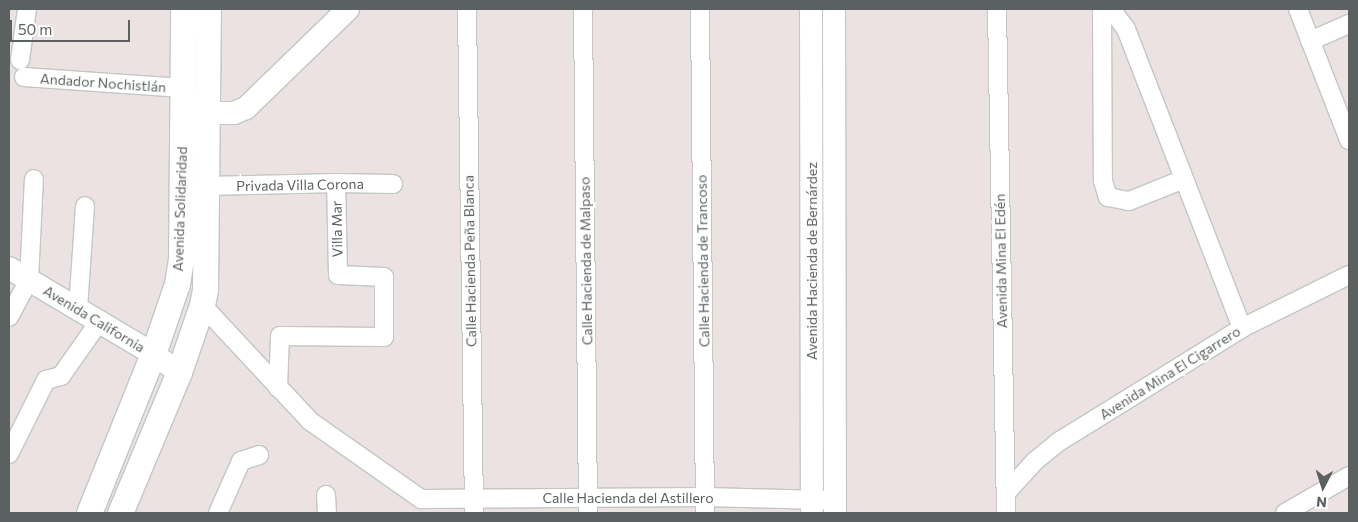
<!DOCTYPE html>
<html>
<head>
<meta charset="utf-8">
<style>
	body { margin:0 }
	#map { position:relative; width:1358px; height:522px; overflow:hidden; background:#ece2e1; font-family:Commissioner,sans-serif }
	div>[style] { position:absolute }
	.roads { filter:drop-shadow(1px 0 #c0c7c6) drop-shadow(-1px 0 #c0c7c6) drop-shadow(0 1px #c0c7c6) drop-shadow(0 -1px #c0c7c6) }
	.minor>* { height:18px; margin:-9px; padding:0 9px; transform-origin:9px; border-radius:9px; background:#fff }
	.tertiary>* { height:22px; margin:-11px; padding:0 11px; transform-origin:11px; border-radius:11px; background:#fff }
	.secondary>* { height:25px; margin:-12.5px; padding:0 12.5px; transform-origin:12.5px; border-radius:12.5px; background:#fff }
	span { translate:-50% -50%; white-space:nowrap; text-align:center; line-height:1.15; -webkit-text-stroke:5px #fff; paint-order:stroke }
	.street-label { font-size:14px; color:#5a6160 }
	.frame { position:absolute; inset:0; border:10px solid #5a6160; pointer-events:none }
	.north { position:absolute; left:1298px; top:462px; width:50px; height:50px; -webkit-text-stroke:4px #fff; paint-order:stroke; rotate:185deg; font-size:14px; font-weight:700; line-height:20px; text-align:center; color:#5a6160 }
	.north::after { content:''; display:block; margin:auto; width:18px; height:22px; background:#5a6160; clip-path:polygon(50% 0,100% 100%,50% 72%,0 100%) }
	.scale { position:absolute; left:10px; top:20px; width:120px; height:22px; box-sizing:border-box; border:2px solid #5a6160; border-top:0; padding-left:6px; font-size:15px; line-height:18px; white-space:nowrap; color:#5a6160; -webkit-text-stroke:4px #fff; paint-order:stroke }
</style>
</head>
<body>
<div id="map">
	<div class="roads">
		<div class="minor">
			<i style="left:467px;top:9px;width:504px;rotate:89.2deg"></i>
			<i style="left:583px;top:9px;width:504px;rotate:89.43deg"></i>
			<i style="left:700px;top:9px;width:504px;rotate:89.43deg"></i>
			<i style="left:997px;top:9px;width:504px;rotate:88.98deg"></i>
			<i style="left:1102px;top:9px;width:172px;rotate:89.7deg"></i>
			<i style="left:1103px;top:181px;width:17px;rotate:73deg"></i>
			<i style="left:1108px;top:197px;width:21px;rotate:11deg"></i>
			<i style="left:1129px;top:201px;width:59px;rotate:-21.8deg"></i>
			<i style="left:1111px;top:9px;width:25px;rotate:53deg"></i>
			<i style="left:1126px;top:29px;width:321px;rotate:68.8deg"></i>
			<i style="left:1298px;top:9px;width:141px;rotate:68.7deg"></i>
			<i style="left:1310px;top:41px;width:43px;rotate:-23.6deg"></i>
			<i style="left:20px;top:60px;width:51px;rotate:-82.2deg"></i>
			<i style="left:24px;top:77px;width:159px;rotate:4deg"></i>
			<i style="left:207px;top:186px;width:129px;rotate:-1.3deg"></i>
			<i style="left:336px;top:183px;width:57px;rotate:1deg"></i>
			<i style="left:202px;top:305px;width:158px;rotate:47deg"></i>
			<i style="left:310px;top:421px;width:136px;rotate:35.1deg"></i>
			<i style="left:421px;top:499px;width:284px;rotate:-0.4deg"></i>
			<i style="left:705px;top:497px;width:119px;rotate:1.4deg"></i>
			<i style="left:78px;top:309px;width:103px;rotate:-86.1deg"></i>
			<i style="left:9px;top:317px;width:42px;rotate:-61.6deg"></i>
			<i style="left:29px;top:280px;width:101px;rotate:-87.2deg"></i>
			<i style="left:278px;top:388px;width:52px;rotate:-87.8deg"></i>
			<i style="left:280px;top:336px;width:104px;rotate:0.6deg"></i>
			<i style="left:384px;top:337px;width:60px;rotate:-90deg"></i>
			<i style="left:384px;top:277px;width:46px;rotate:-177.5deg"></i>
			<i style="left:338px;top:275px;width:92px;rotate:-91.2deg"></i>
			<i style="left:9px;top:454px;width:83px;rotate:-63.4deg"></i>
			<i style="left:46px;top:380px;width:16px;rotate:-15deg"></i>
			<i style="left:61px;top:376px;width:66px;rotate:-54.9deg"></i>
			<i style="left:1006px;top:493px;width:43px;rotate:-47.8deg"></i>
			<i style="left:1035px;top:461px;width:32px;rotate:-39deg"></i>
			<i style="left:1060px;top:441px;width:214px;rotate:-31.8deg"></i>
			<i style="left:1242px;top:328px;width:119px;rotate:-26.4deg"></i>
			<i style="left:326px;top:495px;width:18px;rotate:87deg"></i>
			<i style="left:218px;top:513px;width:57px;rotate:-66.1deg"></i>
			<i style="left:241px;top:461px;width:19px;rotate:-18deg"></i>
			<i style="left:1285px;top:513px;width:74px;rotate:-30deg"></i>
		</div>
		<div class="tertiary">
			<i style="left:811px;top:9px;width:504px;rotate:89.89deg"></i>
			<i style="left:834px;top:9px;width:504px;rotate:89.89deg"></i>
			<i style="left:206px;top:113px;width:28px"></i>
			<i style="left:234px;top:113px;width:13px;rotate:-23deg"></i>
			<i style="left:246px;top:108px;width:142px;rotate:-44.1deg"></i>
			<i style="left:9px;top:268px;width:168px;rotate:30.8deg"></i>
			<i style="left:153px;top:354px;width:32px;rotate:35deg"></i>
		</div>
		<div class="secondary">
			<i style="left:89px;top:513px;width:171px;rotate:-68.1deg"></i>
			<i style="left:153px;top:354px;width:74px;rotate:-71.1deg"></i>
			<i style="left:177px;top:284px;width:25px;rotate:-81deg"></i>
			<i style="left:181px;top:259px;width:250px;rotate:-89.5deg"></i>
			<i style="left:120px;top:513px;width:153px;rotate:-67.3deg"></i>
			<i style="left:179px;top:372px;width:71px;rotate:-71.1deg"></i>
			<i style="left:202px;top:305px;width:16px;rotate:-79deg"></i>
			<i style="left:205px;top:289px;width:280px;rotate:-89.4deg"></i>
		</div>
	</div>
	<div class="street-label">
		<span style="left:103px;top:83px;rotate:4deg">Andador Nochistlán</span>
		<span style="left:300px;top:185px;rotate:-1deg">Privada Villa Corona</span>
		<span style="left:180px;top:209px;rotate:-88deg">Avenida Solidaridad</span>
		<span style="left:337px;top:229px;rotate:-91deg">Villa Mar</span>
		<span style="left:470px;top:261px;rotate:-91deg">Calle Hacienda Peña Blanca</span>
		<span style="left:586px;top:261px;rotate:-91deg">Calle Hacienda de Malpaso</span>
		<span style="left:703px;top:261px;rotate:-91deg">Calle Hacienda de Trancoso</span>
		<span style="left:812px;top:261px;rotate:-90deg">Avenida Hacienda de Bernárdez</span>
		<span style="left:1001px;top:261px;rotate:-91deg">Avenida Mina El Edén</span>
		<span style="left:94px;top:319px;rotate:31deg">Avenida California</span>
		<span style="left:1170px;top:373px;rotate:-32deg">Avenida Mina El Cigarrero</span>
		<span style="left:628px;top:498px">Calle Hacienda del Astillero</span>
	</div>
	<div class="frame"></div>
	<div class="north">N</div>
	<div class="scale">50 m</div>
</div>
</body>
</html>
